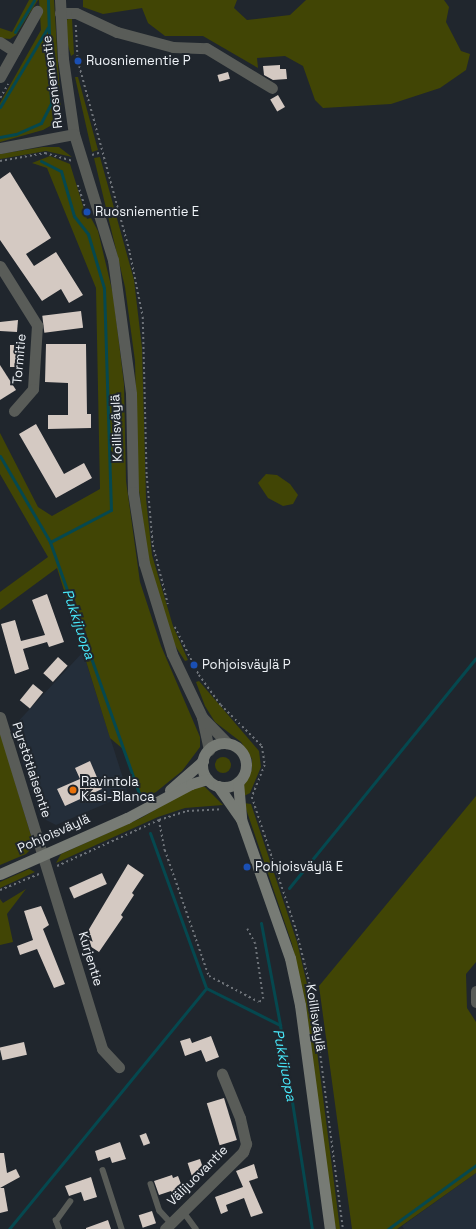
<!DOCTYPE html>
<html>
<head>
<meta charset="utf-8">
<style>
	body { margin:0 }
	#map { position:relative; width:476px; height:1229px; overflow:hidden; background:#20262d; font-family:"Space Grotesk",sans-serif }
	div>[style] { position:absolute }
	.built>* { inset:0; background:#242e3a }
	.green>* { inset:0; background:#414505 }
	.round { border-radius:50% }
	.stream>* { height:3px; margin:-1.5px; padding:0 1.5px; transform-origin:1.5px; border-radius:1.5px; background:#05484f }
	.building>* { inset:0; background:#d4c9c2; transform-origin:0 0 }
	.path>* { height:1.5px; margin-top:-0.75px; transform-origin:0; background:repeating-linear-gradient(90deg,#6e7379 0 2px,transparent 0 5px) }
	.service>* { height:5.5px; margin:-2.75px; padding:0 2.75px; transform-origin:2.75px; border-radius:2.75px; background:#595c58 }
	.minor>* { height:11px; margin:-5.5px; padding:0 5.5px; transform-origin:5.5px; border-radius:5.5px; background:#595c58 }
	.tertiary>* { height:11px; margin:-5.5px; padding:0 5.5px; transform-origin:5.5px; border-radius:5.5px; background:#595c58 }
	.secondary>* { height:11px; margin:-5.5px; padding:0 5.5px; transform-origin:5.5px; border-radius:5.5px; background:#777b75 }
	.secondary>.ring { margin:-5.5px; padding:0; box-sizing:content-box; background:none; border:11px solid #777b75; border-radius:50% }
	.dots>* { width:11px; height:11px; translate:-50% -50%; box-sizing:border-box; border:2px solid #20262d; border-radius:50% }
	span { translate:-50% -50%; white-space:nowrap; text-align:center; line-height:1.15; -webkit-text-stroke:4px #20262d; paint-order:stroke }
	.poi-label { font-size:13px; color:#eff3f8 }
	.left { translate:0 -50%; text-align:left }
	.street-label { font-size:13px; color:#eff3f8 }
	.water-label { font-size:14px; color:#48e9fb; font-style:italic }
</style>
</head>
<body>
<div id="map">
	<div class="built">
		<i style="clip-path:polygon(83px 652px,128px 794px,56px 825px,40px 817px,12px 728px)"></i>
		<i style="clip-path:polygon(476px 1173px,476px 1229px,404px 1229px,402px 1226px)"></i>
	</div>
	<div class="green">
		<i style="clip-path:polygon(29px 0,38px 0,16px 35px,10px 39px,0 38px,0 28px,12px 32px)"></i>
		<i style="clip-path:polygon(39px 0,54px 0,61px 111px,52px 125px,43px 130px,0 142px,0 103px,41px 30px)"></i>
		<i style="clip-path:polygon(83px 0,237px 0,234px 8px,247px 20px,290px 15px,306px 0,444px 0,449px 7px,446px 22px,461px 51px,470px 54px,466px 70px,440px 88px,391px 104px,323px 108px,315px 100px,303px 66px,285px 56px,257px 58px,258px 68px,203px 36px,165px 36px,148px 23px,142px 8px,103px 14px,83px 7px)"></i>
		<i style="clip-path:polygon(69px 18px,72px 19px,74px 54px,71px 56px,66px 38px,66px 21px)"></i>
		<i style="clip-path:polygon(75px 77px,78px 77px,98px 150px,92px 152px)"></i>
		<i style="clip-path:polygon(43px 147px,59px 147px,72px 157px,46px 151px,0 159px,0 154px)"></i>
		<i style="clip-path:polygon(50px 156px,70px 164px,87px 219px,91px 218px,98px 231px,113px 294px,124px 384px,126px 481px,140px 582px,161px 646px,200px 737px,200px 747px,182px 771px,156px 792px,141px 799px,123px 749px,110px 738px,57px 568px,0 610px,0 592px,48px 557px,0 474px,0 433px,38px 507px,52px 516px,100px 489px,96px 288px,47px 168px,32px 163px)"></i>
		<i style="clip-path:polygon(100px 157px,134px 280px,142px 348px,146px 499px,152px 555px,173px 626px,188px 660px,185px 661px,174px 644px,148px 560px,138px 482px,135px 361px,125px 287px,94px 158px)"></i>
		<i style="clip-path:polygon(266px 474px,277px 475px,290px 484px,298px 495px,293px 504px,283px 506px,268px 498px,258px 483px)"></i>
		<i style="clip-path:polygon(199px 681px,259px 751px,261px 767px,250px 793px,242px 797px,243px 787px,252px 769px,252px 759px,241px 742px,215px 722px,205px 706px,196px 682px)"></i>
		<i style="clip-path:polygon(0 731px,32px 839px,31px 849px,26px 854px,0 865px)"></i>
		<i class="round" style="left:215px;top:757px;width:16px;height:16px"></i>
		<i style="clip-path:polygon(196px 786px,205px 787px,223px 805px,185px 808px,158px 817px,56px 863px,61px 854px,141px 818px)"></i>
		<i style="clip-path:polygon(476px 796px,476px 962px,466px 974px,467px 1008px,476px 1022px,476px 1173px,397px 1229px,352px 1229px,319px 986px)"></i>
		<i style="clip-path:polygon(244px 803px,251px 804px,297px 942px,310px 997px,340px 1229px,336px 1229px,332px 1211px,306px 1008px,292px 944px)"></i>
		<i style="clip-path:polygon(29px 869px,35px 872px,0 888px,0 882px)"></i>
		<i style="clip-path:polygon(26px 889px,7px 914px,13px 942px,0 945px,0 899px,3px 903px)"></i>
	</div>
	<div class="stream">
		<i style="left:15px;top:32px;width:37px;rotate:-59deg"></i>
		<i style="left:0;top:107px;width:93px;rotate:-59deg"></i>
		<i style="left:0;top:137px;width:16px;rotate:-11deg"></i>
		<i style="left:16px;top:134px;width:27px;rotate:-24deg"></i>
		<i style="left:41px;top:123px;width:22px;rotate:-63deg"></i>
		<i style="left:51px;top:103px;width:103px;rotate:-91.7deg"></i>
		<i style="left:41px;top:161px;width:22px;rotate:27deg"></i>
		<i style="left:61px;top:171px;width:47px;rotate:73.9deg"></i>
		<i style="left:74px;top:216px;width:23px;rotate:52deg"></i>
		<i style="left:88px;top:234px;width:56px;rotate:73.5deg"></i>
		<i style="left:104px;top:288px;width:222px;rotate:88.2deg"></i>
		<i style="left:111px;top:510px;width:69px;rotate:152.3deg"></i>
		<i style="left:0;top:456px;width:99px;rotate:59.8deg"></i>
		<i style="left:50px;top:542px;width:273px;rotate:70.5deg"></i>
		<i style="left:150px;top:833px;width:165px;rotate:70.1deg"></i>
		<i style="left:206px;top:988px;width:83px;rotate:26.6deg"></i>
		<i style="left:280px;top:1025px;width:206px;rotate:81.1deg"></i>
		<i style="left:289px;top:888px;width:296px;rotate:-50.9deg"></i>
		<i style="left:261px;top:923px;width:104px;rotate:79.4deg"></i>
		<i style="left:9px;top:1229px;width:311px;rotate:-50.7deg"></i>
		<i style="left:388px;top:1229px;width:109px;rotate:-36deg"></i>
	</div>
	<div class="building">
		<i style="clip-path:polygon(280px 65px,280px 69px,286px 69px,287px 79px,273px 80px,264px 75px,263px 66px)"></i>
		<i style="left:228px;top:72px;width:7px;height:11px;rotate:74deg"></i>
		<i style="left:278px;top:95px;width:14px;height:9px;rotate:60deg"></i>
		<i style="clip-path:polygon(10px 172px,51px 238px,26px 254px,34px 266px,56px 252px,83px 295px,69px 303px,61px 289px,42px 301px,0 240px,0 179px)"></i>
		<i style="left:81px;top:311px;width:17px;height:39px;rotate:83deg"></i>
		<i style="clip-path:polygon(18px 320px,17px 332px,0 331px,0 322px)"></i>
		<i style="clip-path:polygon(46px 344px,86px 344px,87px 414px,91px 414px,91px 428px,48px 429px,48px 415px,68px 415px,68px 383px,45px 382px)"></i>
		<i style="left:10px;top:345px;width:11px;height:22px"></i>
		<i style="clip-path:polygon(0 365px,16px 390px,0 400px)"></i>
		<i style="clip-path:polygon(36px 424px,64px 474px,84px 463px,92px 478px,56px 498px,19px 434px)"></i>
		<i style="clip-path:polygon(47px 594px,64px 642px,49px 647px,47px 642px,23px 649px,29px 669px,15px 674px,1px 624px,15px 620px,21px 641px,45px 635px,32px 600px)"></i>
		<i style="left:58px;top:657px;width:13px;height:22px;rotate:42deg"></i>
		<i style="left:33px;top:684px;width:13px;height:21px;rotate:39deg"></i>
		<i style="clip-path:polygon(90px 761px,102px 789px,65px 806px,57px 789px,80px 779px,75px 768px)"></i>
		<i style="clip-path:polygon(128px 864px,144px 875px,132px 893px,134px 895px,121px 915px,123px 917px,99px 952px,82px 941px)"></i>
		<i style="left:102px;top:873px;width:12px;height:36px;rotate:66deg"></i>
		<i style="clip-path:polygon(41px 906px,49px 925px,43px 929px,65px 984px,54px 988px,37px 949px,20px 955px,17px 946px,33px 940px,24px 911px)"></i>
		<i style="clip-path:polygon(211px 1036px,219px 1057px,206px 1062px,201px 1050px,185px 1056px,180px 1041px,190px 1038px,192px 1043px)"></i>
		<i style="left:24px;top:1042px;width:13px;height:25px;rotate:77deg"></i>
		<i style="left:224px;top:1098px;width:44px;height:18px;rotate:73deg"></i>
		<i style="left:146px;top:1133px;width:11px;height:7px;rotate:68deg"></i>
		<i style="clip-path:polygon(120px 1142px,126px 1159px,112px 1163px,110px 1157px,98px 1161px,95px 1151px)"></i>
		<i style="clip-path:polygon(0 1153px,4px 1153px,7px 1173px,16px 1169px,20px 1177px,0 1188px)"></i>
		<i style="left:200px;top:1159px;width:13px;height:13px;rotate:72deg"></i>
		<i style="clip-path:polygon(254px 1164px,258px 1178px,249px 1181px,263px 1213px,251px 1217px,244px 1198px,226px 1205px,228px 1211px,221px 1214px,215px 1197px,243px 1187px,236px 1171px)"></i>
		<i style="clip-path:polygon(172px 1175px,173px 1178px,178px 1176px,185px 1194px,174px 1198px,171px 1191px,159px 1195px,154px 1181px)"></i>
		<i style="clip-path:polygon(91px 1177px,97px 1197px,84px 1201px,81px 1192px,69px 1196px,65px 1186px)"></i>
		<i style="clip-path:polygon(0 1188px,4px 1188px,8px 1211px,0 1213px)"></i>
		<i style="left:152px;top:1211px;width:13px;height:14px;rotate:72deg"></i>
		<i style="clip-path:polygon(108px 1220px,111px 1229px,86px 1229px,86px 1228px)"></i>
	</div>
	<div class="path">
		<i style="left:76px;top:25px;width:36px;rotate:87deg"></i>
		<i style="left:78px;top:61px;width:199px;rotate:74.8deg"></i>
		<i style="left:130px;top:253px;width:65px;rotate:78.5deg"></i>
		<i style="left:143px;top:317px;width:159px;rotate:88.6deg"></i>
		<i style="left:147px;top:476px;width:69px;rotate:85deg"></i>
		<i style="left:153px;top:545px;width:61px;rotate:75.7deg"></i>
		<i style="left:0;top:98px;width:16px;rotate:-60deg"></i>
		<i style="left:92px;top:155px;width:9px;rotate:-18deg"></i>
		<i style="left:0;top:161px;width:46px;rotate:-10.1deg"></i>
		<i style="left:45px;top:153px;width:29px;rotate:16deg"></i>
		<i style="left:78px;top:185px;width:26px;rotate:72deg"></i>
		<i style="left:175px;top:627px;width:54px;rotate:63.4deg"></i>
		<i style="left:199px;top:675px;width:37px;rotate:54deg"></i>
		<i style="left:221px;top:705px;width:58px;rotate:45deg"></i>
		<i style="left:262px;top:746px;width:19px;rotate:81deg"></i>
		<i style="left:265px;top:765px;width:35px;rotate:112deg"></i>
		<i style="left:252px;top:797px;width:139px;rotate:71.6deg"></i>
		<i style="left:296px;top:929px;width:70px;rotate:76deg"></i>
		<i style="left:313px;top:997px;width:234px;rotate:82.6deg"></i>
		<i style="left:159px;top:820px;width:31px;rotate:79deg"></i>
		<i style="left:165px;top:850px;width:133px;rotate:70.8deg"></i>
		<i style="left:209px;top:976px;width:56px;rotate:27.5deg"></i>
		<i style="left:259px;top:1002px;width:5px;rotate:-37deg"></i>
		<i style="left:263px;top:999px;width:56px;rotate:-98.3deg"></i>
		<i style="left:255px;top:944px;width:17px;rotate:-118deg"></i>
		<i style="left:57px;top:866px;width:112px;rotate:-24.3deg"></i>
		<i style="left:159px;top:820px;width:29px;rotate:-18deg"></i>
		<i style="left:187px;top:811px;width:35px;rotate:-3deg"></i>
		<i style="left:0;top:890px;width:42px;rotate:-22.3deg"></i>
	</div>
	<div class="service">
		<i style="left:103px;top:1170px;width:62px;rotate:72.1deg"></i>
		<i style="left:151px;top:1184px;width:28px;rotate:72deg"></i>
		<i style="left:160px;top:1211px;width:16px;rotate:47deg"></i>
		<i style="left:183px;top:1211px;width:22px;rotate:54deg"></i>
		<i style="left:59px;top:1229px;width:9px;rotate:-111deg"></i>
		<i style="left:56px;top:1221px;width:24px;rotate:-54deg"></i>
	</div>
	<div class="minor">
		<i style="left:60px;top:13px;width:16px"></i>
		<i style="left:76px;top:13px;width:45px;rotate:24.9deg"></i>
		<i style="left:117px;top:32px;width:58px;rotate:15deg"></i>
		<i style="left:173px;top:47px;width:33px;rotate:2deg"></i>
		<i style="left:206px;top:48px;width:77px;rotate:31.2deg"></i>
		<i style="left:0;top:42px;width:17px;rotate:33deg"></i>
		<i style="left:0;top:77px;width:76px;rotate:-60.7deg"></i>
		<i style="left:0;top:266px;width:70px;rotate:57.9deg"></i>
		<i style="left:37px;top:325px;width:64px;rotate:93.6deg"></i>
		<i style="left:33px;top:389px;width:29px;rotate:131deg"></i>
		<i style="left:0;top:717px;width:347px;rotate:72.9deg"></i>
		<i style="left:102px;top:1049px;width:25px;rotate:47deg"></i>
		<i style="left:476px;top:991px;width:11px;rotate:90deg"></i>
		<i style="left:165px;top:1229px;width:110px;rotate:-44.6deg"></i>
		<i style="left:243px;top:1152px;width:9px;rotate:-69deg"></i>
		<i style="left:246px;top:1144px;width:27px;rotate:-103deg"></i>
		<i style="left:240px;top:1118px;width:48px;rotate:-112.2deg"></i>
	</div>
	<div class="tertiary">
		<i style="left:60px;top:0;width:59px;rotate:87.1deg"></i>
		<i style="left:63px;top:59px;width:76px;rotate:81.7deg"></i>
		<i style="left:74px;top:134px;width:132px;rotate:72.8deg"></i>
		<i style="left:113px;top:260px;width:135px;rotate:82.3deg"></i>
		<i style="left:131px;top:394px;width:98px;rotate:88.8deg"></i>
		<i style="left:133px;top:492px;width:72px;rotate:81.2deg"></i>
		<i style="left:144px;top:563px;width:95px;rotate:72.9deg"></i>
		<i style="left:172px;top:654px;width:70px;rotate:64.5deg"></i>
		<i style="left:202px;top:717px;width:34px;rotate:78deg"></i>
		<i style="left:0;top:148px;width:75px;rotate:-10.7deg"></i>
		<i style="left:202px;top:717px;width:37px;rotate:46deg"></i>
	</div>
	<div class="secondary">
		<i class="ring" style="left:202px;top:743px;width:33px;height:33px"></i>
		<i style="left:238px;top:782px;width:37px;rotate:85deg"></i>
		<i style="left:241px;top:819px;width:147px;rotate:70.6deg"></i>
		<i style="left:290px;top:958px;width:48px;rotate:78deg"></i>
		<i style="left:300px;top:1005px;width:226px;rotate:82.4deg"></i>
		<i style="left:218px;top:786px;width:40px;rotate:55.1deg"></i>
		<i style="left:170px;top:790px;width:44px;rotate:-41.3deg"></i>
		<i style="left:0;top:874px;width:139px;rotate:-23.8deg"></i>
		<i style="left:127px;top:818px;width:72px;rotate:-28deg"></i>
		<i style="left:191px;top:784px;width:17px;rotate:-17deg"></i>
	</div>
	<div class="dots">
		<i style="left:78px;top:61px;background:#1a4fb4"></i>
		<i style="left:87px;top:212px;background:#1a4fb4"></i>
		<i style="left:194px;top:665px;background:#1a4fb4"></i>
		<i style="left:73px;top:790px;background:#e8710a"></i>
		<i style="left:247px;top:867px;background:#1a4fb4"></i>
	</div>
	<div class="poi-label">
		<span class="left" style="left:86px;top:61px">Ruosniementie P</span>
		<span class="left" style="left:95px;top:212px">Ruosniementie E</span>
		<span class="left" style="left:202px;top:665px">Pohjoisväylä P</span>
		<span class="left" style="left:81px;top:790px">Ravintola<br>Kasi-Blanca</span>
		<span class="left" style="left:255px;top:867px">Pohjoisväylä E</span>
	</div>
	<div class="street-label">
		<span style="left:53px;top:82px;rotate:-97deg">Ruosniementie</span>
		<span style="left:20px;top:359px;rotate:-85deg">Tormitie</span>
		<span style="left:117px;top:428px;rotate:-92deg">Koillisväylä</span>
		<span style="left:31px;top:770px;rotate:72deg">Pyrstötiaisentie</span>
		<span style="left:54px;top:834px;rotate:-24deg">Pohjoisväylä</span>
		<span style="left:90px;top:959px;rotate:73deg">Kurjentie</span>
		<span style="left:315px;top:1018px;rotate:81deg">Koillisväylä</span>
		<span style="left:198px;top:1176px;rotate:-45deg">Välijuovantie</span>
	</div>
	<div class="water-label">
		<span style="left:79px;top:624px;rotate:71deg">Pukkijuopa</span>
		<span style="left:285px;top:1065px;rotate:79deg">Pukkijuopa</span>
	</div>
</div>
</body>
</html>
